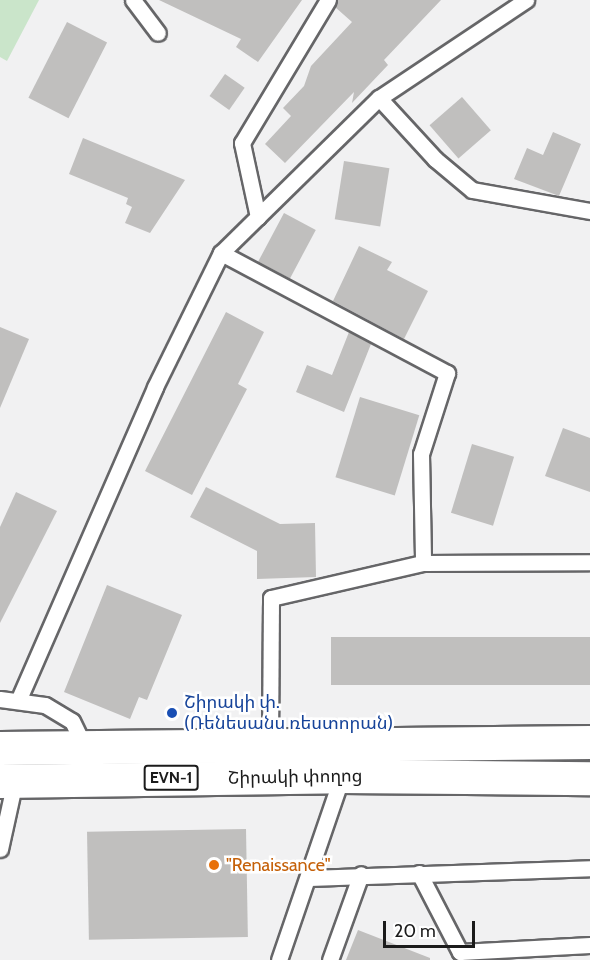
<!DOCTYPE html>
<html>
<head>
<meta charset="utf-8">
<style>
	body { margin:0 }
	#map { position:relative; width:590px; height:960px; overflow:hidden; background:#f1f1f2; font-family:Cabin,"Noto Sans Armenian",sans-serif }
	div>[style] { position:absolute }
	.green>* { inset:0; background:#cae5ca }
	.building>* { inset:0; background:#c0bfbe; transform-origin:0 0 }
	.roads { filter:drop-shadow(2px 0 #666668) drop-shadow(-2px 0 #666668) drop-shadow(0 2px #666668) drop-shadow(0 -2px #666668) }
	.lane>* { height:15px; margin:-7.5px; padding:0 7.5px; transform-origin:7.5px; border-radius:7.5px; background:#fff }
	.highway>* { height:33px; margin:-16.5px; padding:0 16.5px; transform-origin:16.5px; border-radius:16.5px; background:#fff }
	.dots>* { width:16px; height:16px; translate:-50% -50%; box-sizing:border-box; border:3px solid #fff; border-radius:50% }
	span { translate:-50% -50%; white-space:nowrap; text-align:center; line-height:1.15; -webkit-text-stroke:5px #fff; paint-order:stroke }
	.shield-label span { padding:2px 4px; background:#fff; border:2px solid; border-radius:4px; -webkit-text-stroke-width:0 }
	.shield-label { font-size:16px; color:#1b1b1b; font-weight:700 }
	.transit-label { font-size:18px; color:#164399 }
	.left { translate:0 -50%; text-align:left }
	.street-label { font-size:18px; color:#1b1b1b }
	.food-label { font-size:18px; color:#c56008 }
	.scale { position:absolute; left:383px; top:921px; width:92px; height:27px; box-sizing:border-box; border:3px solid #1b1b1b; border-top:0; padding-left:8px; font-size:18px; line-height:21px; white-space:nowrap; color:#1b1b1b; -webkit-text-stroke:4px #fff; paint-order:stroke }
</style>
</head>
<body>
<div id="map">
	<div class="green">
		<i style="clip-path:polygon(0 0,39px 0,7px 61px,0 57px)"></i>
	</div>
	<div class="building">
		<i style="clip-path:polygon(159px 0,302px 0,258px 62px,236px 47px,241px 39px)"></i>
		<i style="clip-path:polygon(338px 0,441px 0,384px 60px,388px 65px,352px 103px,354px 92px,285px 163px,265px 144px,291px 116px,283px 108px,304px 86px,311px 66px,352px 22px,335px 7px)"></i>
		<i style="left:67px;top:22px;width:45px;height:85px;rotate:27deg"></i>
		<i style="left:225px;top:74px;width:24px;height:27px;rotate:35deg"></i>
		<i style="left:462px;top:97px;width:44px;height:43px;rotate:49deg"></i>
		<i style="clip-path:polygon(553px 132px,581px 144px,559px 196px,514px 179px,527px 148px,543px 155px)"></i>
		<i style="clip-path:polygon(83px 138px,185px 180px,150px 233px,125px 223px,132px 207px,126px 204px,128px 198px,69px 174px)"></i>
		<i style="left:344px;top:161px;width:46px;height:59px;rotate:9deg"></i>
		<i style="left:284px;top:213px;width:36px;height:55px;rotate:28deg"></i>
		<i style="clip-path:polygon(359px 246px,392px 262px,387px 270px,428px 291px,404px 339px,333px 301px)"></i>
		<i style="clip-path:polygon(226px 312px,264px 332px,238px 384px,247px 389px,192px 495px,145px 471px)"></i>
		<i style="clip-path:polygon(0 327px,29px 339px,0 408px)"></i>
		<i style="clip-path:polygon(349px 332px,371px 344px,344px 412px,296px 392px,307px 365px,332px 375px)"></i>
		<i style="left:360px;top:397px;width:62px;height:84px;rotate:17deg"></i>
		<i style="clip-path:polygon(563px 428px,590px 438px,590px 492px,545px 476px)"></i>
		<i style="left:472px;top:444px;width:44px;height:72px;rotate:17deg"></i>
		<i style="clip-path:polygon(206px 487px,280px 524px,315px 523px,316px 577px,257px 579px,257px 551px,190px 517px)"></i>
		<i style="clip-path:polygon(16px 492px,57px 511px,0 623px,0 527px)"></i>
		<i style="clip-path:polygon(107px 585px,182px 615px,147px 700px,139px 697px,130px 719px,64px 692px)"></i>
		<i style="left:590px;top:637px;width:48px;height:259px;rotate:90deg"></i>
		<i style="left:246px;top:829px;width:108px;height:159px;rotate:89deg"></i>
		<i style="clip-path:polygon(358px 930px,430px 958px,430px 960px,346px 960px)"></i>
	</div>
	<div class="roads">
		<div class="lane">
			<i style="left:133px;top:0;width:41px;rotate:52.9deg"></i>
			<i style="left:379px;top:98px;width:83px;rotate:47.4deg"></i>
			<i style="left:435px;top:159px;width:48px;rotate:40deg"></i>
			<i style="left:472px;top:190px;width:120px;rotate:10.1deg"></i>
			<i style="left:258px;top:217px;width:76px;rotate:-102.2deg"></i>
			<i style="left:242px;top:143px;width:167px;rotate:-59deg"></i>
			<i style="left:221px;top:253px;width:256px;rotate:28deg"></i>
			<i style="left:447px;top:373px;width:85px;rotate:107.8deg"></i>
			<i style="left:421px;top:454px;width:109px;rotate:88.9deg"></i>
			<i style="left:0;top:699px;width:45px;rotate:7.6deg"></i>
			<i style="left:45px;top:705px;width:31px;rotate:31deg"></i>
			<i style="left:72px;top:721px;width:28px;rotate:64deg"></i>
			<i style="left:18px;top:701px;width:343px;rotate:-66.4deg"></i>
			<i style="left:155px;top:387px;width:149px;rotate:-63.8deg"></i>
			<i style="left:221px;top:253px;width:221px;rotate:-44.5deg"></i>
			<i style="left:379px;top:98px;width:177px;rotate:-33.7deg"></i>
			<i style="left:270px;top:744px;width:146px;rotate:-89.6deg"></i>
			<i style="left:271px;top:598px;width:156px;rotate:-13deg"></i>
			<i style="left:423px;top:563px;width:167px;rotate:-0.3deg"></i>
			<i style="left:0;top:849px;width:70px;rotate:-77.6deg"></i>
			<i style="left:419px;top:873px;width:89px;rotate:62.6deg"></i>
			<i style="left:460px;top:952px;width:130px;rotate:-3.1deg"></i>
			<i style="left:309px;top:878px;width:281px;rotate:-2deg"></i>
			<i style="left:279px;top:960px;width:194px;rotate:-71.1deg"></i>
			<i style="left:330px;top:960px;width:91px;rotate:-70.2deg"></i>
		</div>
		<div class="highway">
			<i style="left:0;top:748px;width:590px;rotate:-0.58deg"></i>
			<i style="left:0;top:781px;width:342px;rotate:-0.8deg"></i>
			<i style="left:342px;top:776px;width:248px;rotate:0.5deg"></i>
		</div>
	</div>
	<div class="dots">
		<i style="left:172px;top:713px;background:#1a4fb4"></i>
		<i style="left:214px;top:865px;background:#e8710a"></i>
	</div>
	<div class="shield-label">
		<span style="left:171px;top:778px">EVN-1</span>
	</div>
	<div class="transit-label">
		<span class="left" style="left:184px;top:713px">Շիրակի փ.<br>(Ռենեսանս ռեստորան)</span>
	</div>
	<div class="street-label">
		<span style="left:295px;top:777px;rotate:-1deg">Շիրակի փողոց</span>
	</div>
	<div class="food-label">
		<span class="left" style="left:226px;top:865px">"Renaissance"</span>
	</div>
	<div class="scale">20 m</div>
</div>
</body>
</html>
